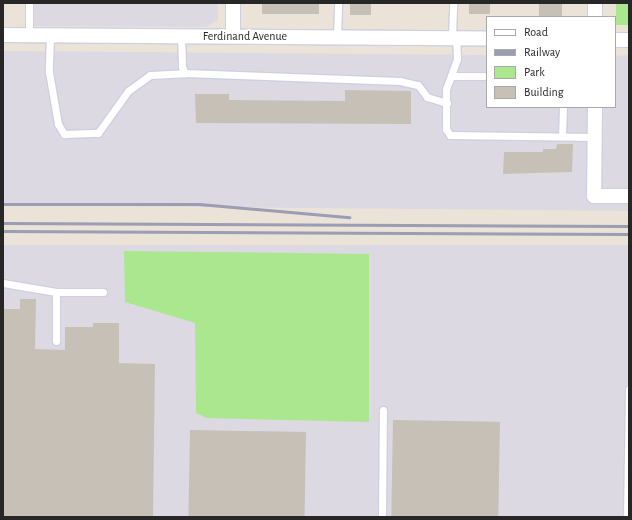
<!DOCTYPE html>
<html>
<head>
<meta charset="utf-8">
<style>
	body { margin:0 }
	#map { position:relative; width:632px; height:520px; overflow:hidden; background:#ebe3d7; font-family:"Alegreya Sans",sans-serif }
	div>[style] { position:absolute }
	.industrial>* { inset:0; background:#dcd9e3; transform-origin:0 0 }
	.green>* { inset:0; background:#aae78e; transform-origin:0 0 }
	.building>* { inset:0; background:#c6c0b7; transform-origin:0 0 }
	.roads { filter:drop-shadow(1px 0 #ccd0e2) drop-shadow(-1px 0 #ccd0e2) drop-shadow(0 1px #ccd0e2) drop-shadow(0 -1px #ccd0e2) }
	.service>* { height:7px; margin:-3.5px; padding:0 3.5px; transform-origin:3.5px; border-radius:3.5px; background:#fff }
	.minor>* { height:14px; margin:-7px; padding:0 7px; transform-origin:7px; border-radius:7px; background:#fff }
	.rail>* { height:3px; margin:-1.5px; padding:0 1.5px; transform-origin:1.5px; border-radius:1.5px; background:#9a9db4 }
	span { translate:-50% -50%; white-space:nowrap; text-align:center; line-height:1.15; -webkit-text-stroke:3.5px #fff; paint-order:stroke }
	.street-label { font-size:12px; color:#272727 }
	.frame { position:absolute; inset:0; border:4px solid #272727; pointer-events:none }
	.legend { position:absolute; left:486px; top:16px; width:130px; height:92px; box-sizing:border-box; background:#fff; border:1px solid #a9a9a9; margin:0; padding:5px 7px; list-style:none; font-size:12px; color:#272727 }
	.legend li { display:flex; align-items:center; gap:8px; height:20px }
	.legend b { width:20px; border:1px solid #a9a9a9 }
</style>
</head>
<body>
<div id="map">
	<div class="industrial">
		<i style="clip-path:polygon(33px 3px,218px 3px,218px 20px,206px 27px,33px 26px)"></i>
		<i style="clip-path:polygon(3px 51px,487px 55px,487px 107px,615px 107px,615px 56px,629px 55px,629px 211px,3px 205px)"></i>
		<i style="left:3px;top:245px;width:626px;height:272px"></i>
	</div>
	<div class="green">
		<i style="left:616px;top:3px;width:13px;height:22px"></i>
		<i style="clip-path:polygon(124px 251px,369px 254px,369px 422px,207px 418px,196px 413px,195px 323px,125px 302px)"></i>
	</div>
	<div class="building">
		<i style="left:262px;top:3px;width:57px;height:11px"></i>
		<i style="left:350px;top:3px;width:21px;height:12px"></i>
		<i style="left:469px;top:3px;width:21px;height:11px"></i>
		<i style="left:539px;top:3px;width:23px;height:13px"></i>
		<i style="clip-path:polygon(345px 90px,411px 91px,411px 124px,196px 123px,195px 94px,229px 94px,229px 100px,345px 101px)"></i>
		<i style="clip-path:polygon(557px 144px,573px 144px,572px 172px,503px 174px,504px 152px,543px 152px,543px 149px,556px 149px)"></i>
		<i style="clip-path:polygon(20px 299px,36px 299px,35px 349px,65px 350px,65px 327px,93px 327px,93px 323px,119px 323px,119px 363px,155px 364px,153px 517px,3px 517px,3px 309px,20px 309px)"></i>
		<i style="left:393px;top:420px;width:107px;height:97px;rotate:1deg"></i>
		<i style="left:190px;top:430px;width:116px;height:87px;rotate:1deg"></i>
	</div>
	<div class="roads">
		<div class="service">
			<i style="left:29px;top:3px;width:32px;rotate:90deg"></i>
			<i style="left:50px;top:36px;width:36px;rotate:92deg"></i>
			<i style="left:49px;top:72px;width:53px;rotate:80.2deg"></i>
			<i style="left:58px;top:124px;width:12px;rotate:59deg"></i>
			<i style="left:64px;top:134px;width:34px;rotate:-2deg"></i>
			<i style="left:98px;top:133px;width:52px;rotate:-54.5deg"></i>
			<i style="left:128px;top:91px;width:27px;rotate:-36deg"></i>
			<i style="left:150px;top:75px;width:35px;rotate:-3deg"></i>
			<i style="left:181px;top:36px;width:31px;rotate:88deg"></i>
			<i style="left:182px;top:67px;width:7px;rotate:63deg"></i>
			<i style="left:185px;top:73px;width:215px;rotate:2.1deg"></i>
			<i style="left:400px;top:81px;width:18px;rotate:13deg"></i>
			<i style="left:418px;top:85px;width:15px;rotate:53deg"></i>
			<i style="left:427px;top:97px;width:21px;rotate:17deg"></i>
			<i style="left:337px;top:37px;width:34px;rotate:-88deg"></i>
			<i style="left:452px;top:38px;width:35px;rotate:-88deg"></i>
			<i style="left:456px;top:38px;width:21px;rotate:87deg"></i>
			<i style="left:457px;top:59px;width:32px;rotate:110deg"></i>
			<i style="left:446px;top:89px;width:40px;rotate:90deg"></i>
			<i style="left:446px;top:129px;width:7px;rotate:56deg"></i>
			<i style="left:450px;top:135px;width:144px;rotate:0.8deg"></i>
			<i style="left:451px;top:76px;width:36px"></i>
			<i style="left:562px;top:136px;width:29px;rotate:-88deg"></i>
			<i style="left:3px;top:283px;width:54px;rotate:9.6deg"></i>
			<i style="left:56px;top:292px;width:49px;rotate:90deg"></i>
			<i style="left:56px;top:292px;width:47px"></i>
			<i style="left:382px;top:517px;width:107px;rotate:-89.5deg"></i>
			<i style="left:627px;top:517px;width:128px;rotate:-89.1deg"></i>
		</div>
		<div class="minor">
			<i style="left:595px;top:17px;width:14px;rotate:-90deg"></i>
			<i style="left:3px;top:35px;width:484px;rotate:0.4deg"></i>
			<i style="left:233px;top:36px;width:33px;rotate:-90deg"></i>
			<i style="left:615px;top:40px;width:14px"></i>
			<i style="left:595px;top:107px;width:89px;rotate:90.6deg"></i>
			<i style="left:594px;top:196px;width:35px"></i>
		</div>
	</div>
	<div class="rail">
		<i style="left:3px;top:204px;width:196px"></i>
		<i style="left:199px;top:204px;width:151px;rotate:5deg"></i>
		<i style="left:3px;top:223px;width:626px;rotate:0.27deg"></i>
		<i style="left:3px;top:231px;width:626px;rotate:0.27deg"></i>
	</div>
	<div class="street-label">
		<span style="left:245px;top:37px">Ferdinand Avenue</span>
	</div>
	<div class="frame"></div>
	<ul class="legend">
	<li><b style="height:5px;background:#fff"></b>Road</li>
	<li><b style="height:5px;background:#9a9db4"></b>Railway</li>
	<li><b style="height:11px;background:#aae78e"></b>Park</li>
	<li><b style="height:11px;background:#c6c0b7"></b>Building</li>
	</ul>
</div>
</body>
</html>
